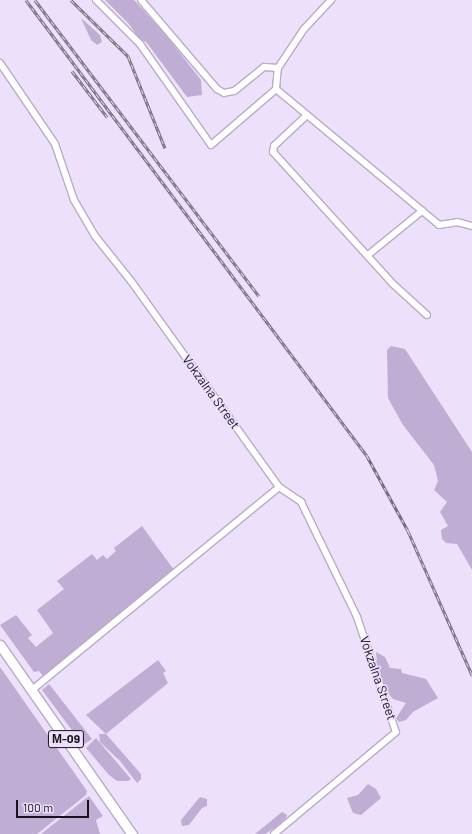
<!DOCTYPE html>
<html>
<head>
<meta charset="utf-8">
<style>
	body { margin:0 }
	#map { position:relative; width:472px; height:834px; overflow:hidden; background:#ede0fb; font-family:Barlow,sans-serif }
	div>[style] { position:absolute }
	.green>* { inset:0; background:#c0add3 }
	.roads { filter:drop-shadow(1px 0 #b9acc7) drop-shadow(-1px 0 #b9acc7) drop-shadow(0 1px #b9acc7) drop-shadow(0 -1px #b9acc7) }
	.minor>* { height:6px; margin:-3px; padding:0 3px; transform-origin:3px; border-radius:3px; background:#fff }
	.highway>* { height:9px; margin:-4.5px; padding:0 4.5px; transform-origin:4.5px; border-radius:4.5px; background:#fff }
	.rail>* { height:3px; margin-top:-1.5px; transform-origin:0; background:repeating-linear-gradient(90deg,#ede0fb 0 4.5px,#746c7d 0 9px); box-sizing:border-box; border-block:1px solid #746c7d }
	span { translate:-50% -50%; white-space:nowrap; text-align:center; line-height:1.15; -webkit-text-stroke:3.5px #ede0fb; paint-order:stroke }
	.shield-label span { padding:1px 3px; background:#ede0fb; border:1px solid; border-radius:3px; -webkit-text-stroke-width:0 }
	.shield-label { font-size:12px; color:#17131c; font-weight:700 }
	.street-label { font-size:13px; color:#17131c }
	.scale { position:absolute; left:16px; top:800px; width:73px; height:18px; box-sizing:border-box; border:2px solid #17131c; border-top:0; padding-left:5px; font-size:12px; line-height:14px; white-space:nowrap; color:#17131c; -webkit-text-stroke:3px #ede0fb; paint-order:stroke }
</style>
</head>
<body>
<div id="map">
	<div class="green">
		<i style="clip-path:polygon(105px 0,134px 0,165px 34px,201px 80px,202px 95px,187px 97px,147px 43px,138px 37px,129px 24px)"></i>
		<i style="clip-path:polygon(81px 18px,100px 35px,102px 42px,97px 45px,91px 40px)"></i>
		<i style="clip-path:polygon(391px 346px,405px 349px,472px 452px,472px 570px,457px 544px,446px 543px,442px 539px,441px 530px,448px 526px,440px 512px,447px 502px,434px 490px,438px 481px,434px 465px,403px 425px,388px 398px,387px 350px)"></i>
		<i style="clip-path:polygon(142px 526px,174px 570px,43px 676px,39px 671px,34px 672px,0 625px,16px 615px,32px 635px,28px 638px,36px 647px,53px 633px,37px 610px,64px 589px,57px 581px,92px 554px,97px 560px,103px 555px,107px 559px,116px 551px,114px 548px)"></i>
		<i style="clip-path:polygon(376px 652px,385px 657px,390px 668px,401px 669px,402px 673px,426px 679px,438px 698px,413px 712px,406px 720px,399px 722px,396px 718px,406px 703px,393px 699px,388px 693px,378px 672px)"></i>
		<i style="clip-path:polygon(158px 660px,166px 671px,163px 673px,168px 683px,106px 734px,141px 774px,141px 779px,137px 783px,120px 761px,100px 742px,99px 734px,106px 734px,86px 715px)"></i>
		<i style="clip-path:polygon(0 667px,87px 791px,86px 795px,37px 834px,0 834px)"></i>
		<i style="clip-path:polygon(49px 684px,92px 739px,83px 745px,42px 690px)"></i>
		<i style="clip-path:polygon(96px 738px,131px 779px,128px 781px,117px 781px,109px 775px,86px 748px)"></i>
		<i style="clip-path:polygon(368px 784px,376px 789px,381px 798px,361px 815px,353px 813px,347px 798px,358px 795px)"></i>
		<i style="clip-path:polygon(89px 796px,103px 816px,96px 820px,100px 834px,41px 834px)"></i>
		<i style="clip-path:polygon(200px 797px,207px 799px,207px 806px,202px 808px,189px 825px,182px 826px,181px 820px)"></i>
		<i style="clip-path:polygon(282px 812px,287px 815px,286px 818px,276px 827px,265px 834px,255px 834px)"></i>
	</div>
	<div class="roads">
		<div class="minor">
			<i style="left:96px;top:0;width:62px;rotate:45deg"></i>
			<i style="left:140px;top:44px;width:123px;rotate:54.9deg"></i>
			<i style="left:211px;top:145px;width:86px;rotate:-40.7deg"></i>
			<i style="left:276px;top:89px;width:21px;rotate:-85deg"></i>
			<i style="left:278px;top:68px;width:14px;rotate:-176deg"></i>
			<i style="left:264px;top:67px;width:38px;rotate:141deg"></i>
			<i style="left:234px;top:91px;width:10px;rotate:169deg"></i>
			<i style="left:224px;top:93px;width:8px;rotate:-150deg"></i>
			<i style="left:217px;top:89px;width:117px;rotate:-130.5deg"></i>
			<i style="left:0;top:63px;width:98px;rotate:55.8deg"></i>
			<i style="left:55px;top:144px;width:59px;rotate:71.3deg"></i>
			<i style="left:74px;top:200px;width:42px;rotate:59.7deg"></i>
			<i style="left:95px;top:236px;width:58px;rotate:51.3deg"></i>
			<i style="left:131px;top:281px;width:254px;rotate:54.3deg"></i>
			<i style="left:279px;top:487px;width:27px;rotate:34deg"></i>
			<i style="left:301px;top:502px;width:128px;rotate:64deg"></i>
			<i style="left:357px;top:617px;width:121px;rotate:71.3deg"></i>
			<i style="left:396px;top:732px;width:159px;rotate:140.1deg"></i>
			<i style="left:278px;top:68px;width:47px;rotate:-56.3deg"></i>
			<i style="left:304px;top:29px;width:40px;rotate:-47deg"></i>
			<i style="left:276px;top:89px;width:212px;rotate:39.8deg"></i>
			<i style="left:439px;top:225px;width:18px;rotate:-9deg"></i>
			<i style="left:457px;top:222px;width:16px;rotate:15deg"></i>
			<i style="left:307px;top:115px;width:45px;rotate:136.8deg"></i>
			<i style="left:274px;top:146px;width:6px;rotate:99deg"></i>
			<i style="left:273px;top:152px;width:178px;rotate:47.7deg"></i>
			<i style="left:393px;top:284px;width:46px;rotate:42.4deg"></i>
			<i style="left:368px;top:255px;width:70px;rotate:-39.2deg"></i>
			<i style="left:32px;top:690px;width:320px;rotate:-39.4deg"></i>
		</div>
		<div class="highway">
			<i style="left:0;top:645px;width:231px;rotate:55.1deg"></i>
		</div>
	</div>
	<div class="rail">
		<i style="left:26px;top:0;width:569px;rotate:53.21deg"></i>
		<i style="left:367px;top:456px;width:85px;rotate:61.3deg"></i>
		<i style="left:408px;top:531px;width:158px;rotate:66deg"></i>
		<i style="left:35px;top:0;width:371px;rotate:52.9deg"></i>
		<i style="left:71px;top:0;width:80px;rotate:44.5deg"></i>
		<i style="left:128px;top:56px;width:99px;rotate:68.1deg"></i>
		<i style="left:72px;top:71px;width:58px;rotate:52.7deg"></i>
	</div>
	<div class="shield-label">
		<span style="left:66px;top:739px">М-09</span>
	</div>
	<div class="street-label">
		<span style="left:211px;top:392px;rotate:54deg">Vokzalna Street</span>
		<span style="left:378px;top:678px;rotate:71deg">Vokzalna Street</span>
	</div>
	<div class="scale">100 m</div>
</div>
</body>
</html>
